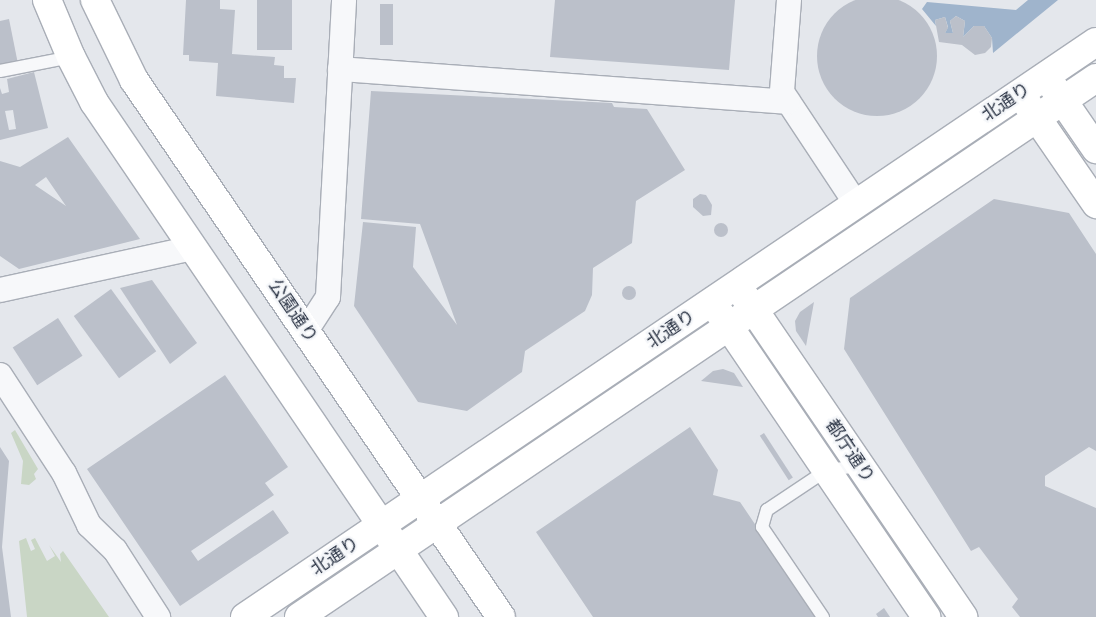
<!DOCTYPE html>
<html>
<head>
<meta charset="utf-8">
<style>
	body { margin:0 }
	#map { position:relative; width:1096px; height:617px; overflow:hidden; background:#e4e7ec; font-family:Poppins,"Noto Sans JP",sans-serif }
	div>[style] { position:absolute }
	.green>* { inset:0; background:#c9d6c5 }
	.water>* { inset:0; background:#9fb4cc }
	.building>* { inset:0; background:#bbc0ca; transform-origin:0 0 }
	.round { border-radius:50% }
	.roads { filter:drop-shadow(1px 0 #a9aeb7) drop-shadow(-1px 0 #a9aeb7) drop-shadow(0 1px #a9aeb7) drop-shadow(0 -1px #a9aeb7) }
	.lane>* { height:12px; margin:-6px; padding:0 6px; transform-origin:6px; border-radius:6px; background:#f7f8fa }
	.street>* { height:24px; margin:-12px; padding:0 12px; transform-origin:12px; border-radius:12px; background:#f7f8fa }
	.secondary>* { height:28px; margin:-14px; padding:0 14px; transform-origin:14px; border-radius:14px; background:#fff }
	span { translate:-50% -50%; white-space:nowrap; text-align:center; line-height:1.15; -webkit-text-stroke:4.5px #f4f6f9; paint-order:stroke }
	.street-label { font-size:18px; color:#2b3445 }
</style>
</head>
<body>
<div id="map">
	<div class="green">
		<i style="clip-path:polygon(15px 430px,38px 469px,34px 474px,36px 479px,29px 485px,21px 484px,23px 461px,11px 433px)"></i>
		<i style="clip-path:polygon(26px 538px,31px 551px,35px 549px,31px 540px,35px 538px,47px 561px,55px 556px,49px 545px,61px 562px,60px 554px,63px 551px,109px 617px,27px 617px,19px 541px)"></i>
	</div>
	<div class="water">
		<i style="clip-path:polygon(1028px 0,1058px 0,993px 53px,992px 38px,984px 26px,974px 26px,963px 37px,965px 21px,956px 16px,950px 21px,953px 33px,945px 33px,948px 27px,945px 17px,935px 20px,936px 26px,922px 9px,927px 2px,1016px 10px)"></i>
	</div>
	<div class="building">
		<i class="round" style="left:817px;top:-4px;width:120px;height:120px"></i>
		<i style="clip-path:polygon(186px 0,220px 0,220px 9px,235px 10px,232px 54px,275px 57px,274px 65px,284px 66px,284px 78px,296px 78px,294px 103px,216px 96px,218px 63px,189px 61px,189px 55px,183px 55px)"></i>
		<i style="left:257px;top:0;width:35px;height:50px"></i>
		<i style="clip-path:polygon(555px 0,735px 0,729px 70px,550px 57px)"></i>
		<i style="left:380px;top:4px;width:13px;height:41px"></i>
		<i style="clip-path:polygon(956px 16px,965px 21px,963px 37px,974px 26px,984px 26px,992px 38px,991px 47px,985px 53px,975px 55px,962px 45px,939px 42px,935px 20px,945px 17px,948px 28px,945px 33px,953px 33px,950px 21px)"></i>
		<i style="clip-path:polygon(9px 19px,18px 64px,0 68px,0 21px)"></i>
		<i style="clip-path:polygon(evenodd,34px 72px,48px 128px,0 140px,0 88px,2px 94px,9px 92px,7px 79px,34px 72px,13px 110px,16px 129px,9px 130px,5px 111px,13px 110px)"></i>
		<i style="clip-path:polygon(371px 91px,612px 103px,614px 107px,647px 109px,685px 170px,636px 201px,632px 243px,593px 268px,592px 295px,585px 311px,525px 351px,522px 372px,467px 411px,418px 402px,354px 306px,363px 222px,416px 227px,413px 267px,457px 325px,420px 224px,361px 219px)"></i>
		<i style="clip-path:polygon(evenodd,68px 137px,140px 239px,19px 269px,0 256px,0 161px,20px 167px,68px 137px,46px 177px,66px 206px,35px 185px,46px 177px)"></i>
		<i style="clip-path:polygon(700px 194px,706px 195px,712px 205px,711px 215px,703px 216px,693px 207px,693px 199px)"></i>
		<i style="clip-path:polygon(994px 199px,1069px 213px,1096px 254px,1096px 451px,1089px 447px,1045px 476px,1045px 486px,1096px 508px,1096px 617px,1020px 617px,1012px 607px,1018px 599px,979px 547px,971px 551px,844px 349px,850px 298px)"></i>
		<i class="round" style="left:714px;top:223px;width:14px;height:14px"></i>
		<i style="clip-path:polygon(152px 280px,197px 343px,170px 364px,120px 288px)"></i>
		<i class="round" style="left:622px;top:286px;width:14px;height:14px"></i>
		<i style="left:111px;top:289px;width:77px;height:46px;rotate:54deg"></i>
		<i style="clip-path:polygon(814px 302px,806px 346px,796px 331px,795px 321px,800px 312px)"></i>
		<i style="left:58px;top:318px;width:45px;height:54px;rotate:57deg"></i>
		<i style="clip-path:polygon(723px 369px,734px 373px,743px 387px,701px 381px,713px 371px)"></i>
		<i style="clip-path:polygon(225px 375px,288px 467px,265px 483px,274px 495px,191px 551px,198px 561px,273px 510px,289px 533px,180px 606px,87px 469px)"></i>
		<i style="clip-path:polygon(690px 427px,718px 470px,713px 495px,740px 502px,818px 617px,593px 617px,536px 532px)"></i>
		<i style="left:764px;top:433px;width:53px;height:5px;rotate:57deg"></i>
		<i style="clip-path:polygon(0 447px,9px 461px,2px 547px,11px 617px,0 617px)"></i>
		<i style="clip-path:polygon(884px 608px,890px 617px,878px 617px,876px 614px)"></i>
	</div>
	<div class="roads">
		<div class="lane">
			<i style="left:0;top:71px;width:72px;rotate:-11.2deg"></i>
			<i style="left:823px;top:617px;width:109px;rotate:-124.1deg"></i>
			<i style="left:762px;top:527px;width:18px;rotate:-74deg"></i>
			<i style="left:767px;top:510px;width:72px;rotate:-33.7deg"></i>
			<i style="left:827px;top:470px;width:34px;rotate:-7deg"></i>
		</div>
		<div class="street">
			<i style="left:789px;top:0;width:92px;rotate:94.4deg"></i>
			<i style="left:782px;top:92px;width:134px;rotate:56.5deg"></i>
			<i style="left:340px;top:69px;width:449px;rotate:4.2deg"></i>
			<i style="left:0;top:290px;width:198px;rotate:-12.3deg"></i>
			<i style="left:306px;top:331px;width:40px;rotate:-57.1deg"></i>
			<i style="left:328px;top:297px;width:297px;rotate:-86.9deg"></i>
			<i style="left:0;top:375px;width:117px;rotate:56.9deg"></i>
			<i style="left:64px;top:473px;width:58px;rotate:64.3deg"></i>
			<i style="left:89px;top:525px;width:36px;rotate:44deg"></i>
			<i style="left:115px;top:550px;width:80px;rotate:57.3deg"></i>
		</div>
		<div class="secondary">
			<i style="left:47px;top:0;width:62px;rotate:67.2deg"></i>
			<i style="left:71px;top:57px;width:51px;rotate:62.9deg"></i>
			<i style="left:94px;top:102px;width:623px;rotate:55.8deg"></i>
			<i style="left:95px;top:0;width:89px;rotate:64deg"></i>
			<i style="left:134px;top:80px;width:650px;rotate:55.65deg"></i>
			<i style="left:1052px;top:85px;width:78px;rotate:55.5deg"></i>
			<i style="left:1026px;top:102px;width:124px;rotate:55.5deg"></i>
			<i style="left:743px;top:294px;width:391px;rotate:55.7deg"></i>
			<i style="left:719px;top:312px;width:369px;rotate:55.8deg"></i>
			<i style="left:245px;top:617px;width:1027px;rotate:-34.05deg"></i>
			<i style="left:299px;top:617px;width:962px;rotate:-34.07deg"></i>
		</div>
	</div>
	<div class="street-label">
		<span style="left:1006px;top:102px;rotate:-34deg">北通り</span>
		<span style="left:293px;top:311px;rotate:56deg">公園通り</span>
		<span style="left:671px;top:329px;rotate:-34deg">北通り</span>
		<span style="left:850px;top:451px;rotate:56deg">都庁通り</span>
		<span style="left:335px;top:556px;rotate:-34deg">北通り</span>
	</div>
</div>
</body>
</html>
